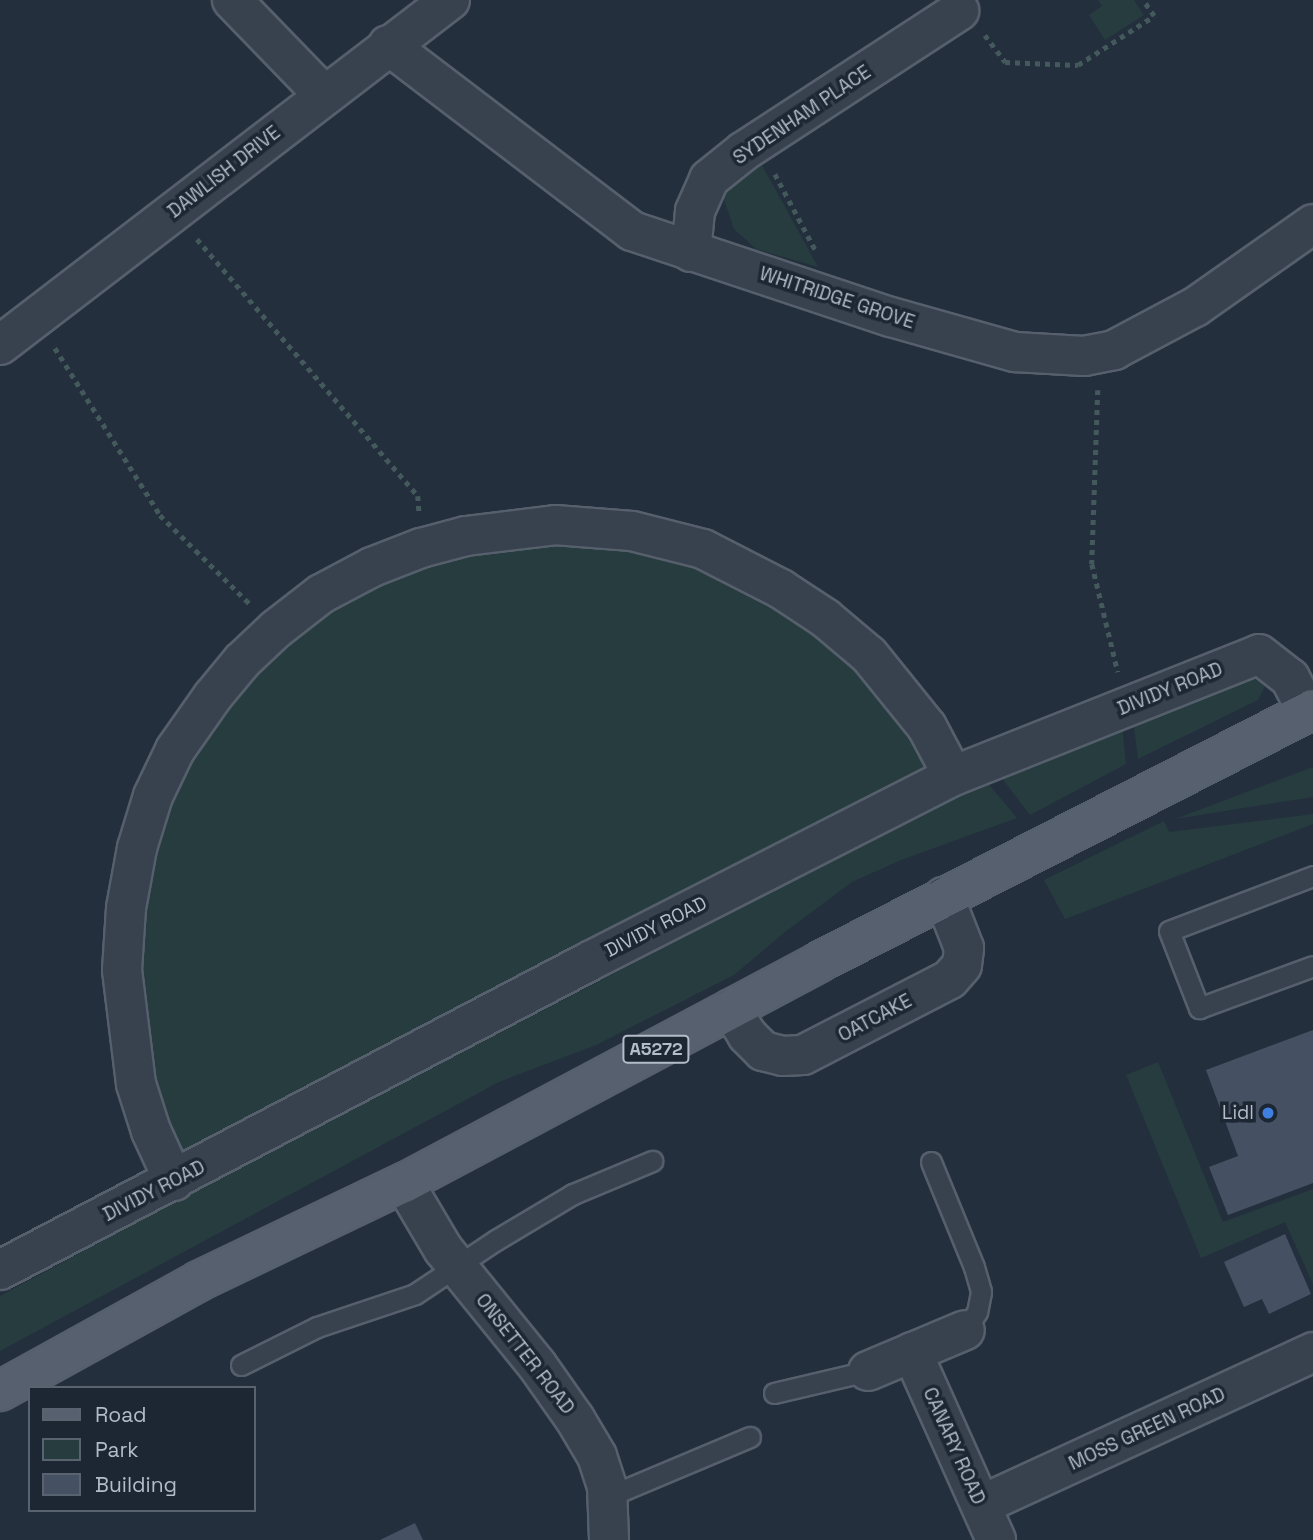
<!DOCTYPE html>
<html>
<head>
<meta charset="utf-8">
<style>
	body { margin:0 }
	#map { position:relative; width:1313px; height:1540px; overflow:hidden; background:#242f3e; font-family:"Space Grotesk",sans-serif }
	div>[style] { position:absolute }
	.green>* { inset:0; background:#263c3f }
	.building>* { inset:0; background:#455162 }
	.path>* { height:4.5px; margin-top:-2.25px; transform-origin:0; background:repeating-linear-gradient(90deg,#44595c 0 5px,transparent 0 10px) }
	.roads { filter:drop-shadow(2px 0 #565f6c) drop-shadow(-2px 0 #565f6c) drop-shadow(0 2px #565f6c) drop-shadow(0 -2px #565f6c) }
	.service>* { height:19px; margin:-9.5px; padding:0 9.5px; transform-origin:9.5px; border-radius:9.5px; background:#38414e }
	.minor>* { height:38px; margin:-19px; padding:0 19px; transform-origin:19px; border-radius:19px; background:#38414e }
	.tertiary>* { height:38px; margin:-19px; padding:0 19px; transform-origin:19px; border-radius:19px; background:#38414e }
	.primary>* { height:38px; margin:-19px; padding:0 19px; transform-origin:19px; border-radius:19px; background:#56606e }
	.dots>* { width:19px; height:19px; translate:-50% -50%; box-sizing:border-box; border:4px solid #1d2633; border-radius:50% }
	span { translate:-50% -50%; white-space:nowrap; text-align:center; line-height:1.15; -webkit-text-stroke:7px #1d2633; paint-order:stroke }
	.shield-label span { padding:2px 5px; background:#1d2633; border:2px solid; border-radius:5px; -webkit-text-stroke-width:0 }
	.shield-label { font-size:18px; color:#b4bcc9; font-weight:700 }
	.street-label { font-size:19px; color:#b4bcc9 }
	.poi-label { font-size:19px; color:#b4bcc9 }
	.right { translate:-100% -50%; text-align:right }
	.legend { position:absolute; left:28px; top:1386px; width:228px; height:126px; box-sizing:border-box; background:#1d2633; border:2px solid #59626f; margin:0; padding:9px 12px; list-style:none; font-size:21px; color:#b4bcc9 }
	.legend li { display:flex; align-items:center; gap:14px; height:35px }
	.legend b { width:35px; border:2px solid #59626f }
</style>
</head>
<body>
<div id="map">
	<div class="green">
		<i style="clip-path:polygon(1098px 0,1134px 0,1144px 15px,1105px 40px,1089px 15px,1102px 6px)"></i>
		<i style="clip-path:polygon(762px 165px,818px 267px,756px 249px,734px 229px,723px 197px,738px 179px)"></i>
		<i style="clip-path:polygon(665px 538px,825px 618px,953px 776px,174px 1181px,128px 1041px,153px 796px,276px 629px,421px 548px)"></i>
		<i style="clip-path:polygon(1253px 678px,1265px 686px,1258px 700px,1138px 759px,1133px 720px)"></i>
		<i style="clip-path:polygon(1122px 725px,1126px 764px,1030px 815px,1001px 777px)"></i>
		<i style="clip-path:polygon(1313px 767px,1313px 797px,1175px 819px)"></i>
		<i style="clip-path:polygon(986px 781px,1017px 818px,901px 860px,852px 882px,785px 932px,734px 975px,596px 1045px,499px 1082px,0 1351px,0 1296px,200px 1188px)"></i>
		<i style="clip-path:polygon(1313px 814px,1313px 824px,1065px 919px,1044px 880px,1164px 821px,1169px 832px)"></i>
		<i style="clip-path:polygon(1158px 1062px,1223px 1222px,1313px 1189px,1313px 1284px,1285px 1222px,1201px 1258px,1126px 1075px)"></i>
	</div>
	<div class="building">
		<i style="clip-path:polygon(1313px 1030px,1313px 1183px,1228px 1215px,1209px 1167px,1238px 1156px,1206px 1070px)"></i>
		<i style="clip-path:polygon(1285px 1234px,1311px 1294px,1269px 1314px,1262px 1299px,1244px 1307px,1224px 1262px)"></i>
		<i style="clip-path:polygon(415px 1523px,423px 1540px,380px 1540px)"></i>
	</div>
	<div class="path">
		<i style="left:985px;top:35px;width:34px;rotate:53deg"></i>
		<i style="left:1005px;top:62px;width:73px;rotate:2.4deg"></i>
		<i style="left:1078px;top:65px;width:90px;rotate:-32.8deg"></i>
		<i style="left:1154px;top:16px;width:19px;rotate:-125deg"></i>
		<i style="left:775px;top:174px;width:89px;rotate:62deg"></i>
		<i style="left:197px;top:239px;width:339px;rotate:49.3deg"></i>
		<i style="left:418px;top:496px;width:16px;rotate:86deg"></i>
		<i style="left:55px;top:348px;width:197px;rotate:57.8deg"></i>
		<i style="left:160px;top:515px;width:127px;rotate:44.7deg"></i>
		<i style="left:1098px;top:390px;width:174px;rotate:92deg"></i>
		<i style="left:1092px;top:564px;width:111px;rotate:76.5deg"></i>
	</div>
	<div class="roads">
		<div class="service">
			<i style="left:1313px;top:876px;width:154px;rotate:159.1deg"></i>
			<i style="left:1169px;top:931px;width:83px;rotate:68.7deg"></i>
			<i style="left:1199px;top:1008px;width:121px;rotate:-20.2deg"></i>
			<i style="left:931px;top:1162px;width:113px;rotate:67.7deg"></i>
			<i style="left:974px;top:1267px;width:26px;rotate:74deg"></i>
			<i style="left:981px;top:1292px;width:20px;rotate:101deg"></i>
			<i style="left:977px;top:1312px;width:22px;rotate:124deg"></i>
			<i style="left:241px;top:1365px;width:85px;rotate:-26.6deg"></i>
			<i style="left:317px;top:1327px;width:103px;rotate:-18.6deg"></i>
			<i style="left:415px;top:1294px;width:97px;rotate:-33.7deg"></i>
			<i style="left:496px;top:1240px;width:90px;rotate:-30.9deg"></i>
			<i style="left:573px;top:1194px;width:86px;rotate:-22.7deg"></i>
			<i style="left:774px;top:1393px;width:97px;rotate:-13.2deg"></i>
			<i style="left:607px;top:1497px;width:155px;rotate:-22.8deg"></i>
		</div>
		<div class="minor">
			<i style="left:232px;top:0;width:132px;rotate:45.9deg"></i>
			<i style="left:388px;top:45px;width:307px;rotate:37.3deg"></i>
			<i style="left:632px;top:231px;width:273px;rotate:18.4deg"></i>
			<i style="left:891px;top:317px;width:129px;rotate:15.8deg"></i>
			<i style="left:1015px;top:352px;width:69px;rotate:3.3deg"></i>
			<i style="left:1084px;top:356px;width:31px;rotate:-11deg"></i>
			<i style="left:1114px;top:350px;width:92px;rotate:-28deg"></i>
			<i style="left:1195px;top:307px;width:144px;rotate:-35.1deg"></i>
			<i style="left:691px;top:252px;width:41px;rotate:-84.4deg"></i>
			<i style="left:695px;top:211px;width:35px;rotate:-66deg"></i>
			<i style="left:709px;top:179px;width:45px;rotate:-38.7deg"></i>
			<i style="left:744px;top:151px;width:257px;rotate:-33.1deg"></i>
			<i style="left:731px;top:1009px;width:31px;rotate:58deg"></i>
			<i style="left:747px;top:1035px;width:23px;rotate:45deg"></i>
			<i style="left:763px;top:1051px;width:21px;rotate:14deg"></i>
			<i style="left:783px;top:1056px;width:20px;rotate:-3deg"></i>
			<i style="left:803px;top:1055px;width:165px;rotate:-27.3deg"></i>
			<i style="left:950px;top:979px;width:18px;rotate:-49deg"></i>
			<i style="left:962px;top:965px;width:17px;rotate:-83deg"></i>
			<i style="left:964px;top:948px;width:55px;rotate:-111.4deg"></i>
			<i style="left:174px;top:1181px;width:55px;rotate:-114.7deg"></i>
			<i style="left:151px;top:1131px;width:49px;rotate:-107.7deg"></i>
			<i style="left:136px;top:1084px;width:115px;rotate:-97deg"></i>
			<i style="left:122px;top:970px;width:62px;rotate:-86.3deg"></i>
			<i style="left:126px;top:908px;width:61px;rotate:-79.6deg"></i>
			<i style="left:137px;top:848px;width:54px;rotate:-72.9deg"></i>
			<i style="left:153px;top:796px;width:51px;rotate:-64.4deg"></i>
			<i style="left:175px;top:750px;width:66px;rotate:-54.9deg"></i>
			<i style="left:213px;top:696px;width:45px;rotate:-50.4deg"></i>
			<i style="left:242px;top:661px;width:47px;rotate:-43.3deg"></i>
			<i style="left:276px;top:629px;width:57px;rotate:-37.9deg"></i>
			<i style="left:321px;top:594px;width:58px;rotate:-27.9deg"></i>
			<i style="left:372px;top:567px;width:53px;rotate:-21.2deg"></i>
			<i style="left:421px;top:548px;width:47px;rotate:-14.9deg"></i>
			<i style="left:466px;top:536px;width:90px;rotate:-7deg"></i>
			<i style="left:555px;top:525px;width:77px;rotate:4.5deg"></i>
			<i style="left:632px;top:531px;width:73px;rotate:14.2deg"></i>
			<i style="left:703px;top:549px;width:88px;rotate:27.1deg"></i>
			<i style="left:781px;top:589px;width:53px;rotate:33.4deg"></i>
			<i style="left:825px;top:618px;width:57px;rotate:40.1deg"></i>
			<i style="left:869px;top:655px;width:92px;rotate:51.1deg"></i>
			<i style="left:927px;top:727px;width:55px;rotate:62deg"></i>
			<i style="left:404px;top:1183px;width:77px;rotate:59.4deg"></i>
			<i style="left:443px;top:1249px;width:149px;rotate:51deg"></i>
			<i style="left:537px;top:1365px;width:66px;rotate:54.9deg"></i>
			<i style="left:575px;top:1419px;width:43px;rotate:59.3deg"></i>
			<i style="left:597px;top:1456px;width:33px;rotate:72deg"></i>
			<i style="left:607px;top:1487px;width:53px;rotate:87.8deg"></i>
			<i style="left:0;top:1270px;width:666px;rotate:-27.64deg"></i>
			<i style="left:590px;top:961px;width:407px;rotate:-27deg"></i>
			<i style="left:953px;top:776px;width:329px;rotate:-21.7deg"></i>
			<i style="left:1259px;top:654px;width:39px;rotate:38deg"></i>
			<i style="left:1290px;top:678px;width:37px;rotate:63deg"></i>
			<i style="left:912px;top:1352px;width:206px;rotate:65.9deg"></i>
			<i style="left:868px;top:1371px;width:105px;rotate:-22.9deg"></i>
			<i style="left:981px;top:1505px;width:366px;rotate:-24.7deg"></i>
		</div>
		<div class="tertiary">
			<i style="left:0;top:345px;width:567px;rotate:-37.48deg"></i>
		</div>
		<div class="primary">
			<i style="left:0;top:1391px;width:227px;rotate:-28.9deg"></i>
			<i style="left:199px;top:1281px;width:227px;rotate:-25.6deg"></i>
			<i style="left:404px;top:1183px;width:470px;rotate:-28deg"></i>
			<i style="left:819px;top:962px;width:555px;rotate:-27.12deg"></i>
		</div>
	</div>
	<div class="dots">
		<i style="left:1268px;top:1113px;background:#3f7fe0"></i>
	</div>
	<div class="shield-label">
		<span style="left:656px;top:1049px">A5272</span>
	</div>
	<div class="street-label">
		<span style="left:802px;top:115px;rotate:-34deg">SYDENHAM PLACE</span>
		<span style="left:224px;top:172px;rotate:-38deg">DAWLISH DRIVE</span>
		<span style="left:837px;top:298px;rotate:18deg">WHITRIDGE GROVE</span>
		<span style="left:1170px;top:689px;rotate:-22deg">DIVIDY ROAD</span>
		<span style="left:656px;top:927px;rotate:-27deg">DIVIDY ROAD</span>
		<span style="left:875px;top:1018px;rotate:-28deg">OATCAKE</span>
		<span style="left:154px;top:1191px;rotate:-27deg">DIVIDY ROAD</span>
		<span style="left:525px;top:1354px;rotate:52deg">ONSETTER ROAD</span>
		<span style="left:1147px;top:1429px;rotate:-25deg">MOSS GREEN ROAD</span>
		<span style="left:954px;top:1446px;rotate:66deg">CANARY ROAD</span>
	</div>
	<div class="poi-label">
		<span class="right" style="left:1254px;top:1113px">Lidl</span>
	</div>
	<ul class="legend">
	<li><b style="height:9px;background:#56606e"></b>Road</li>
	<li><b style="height:19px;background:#263c3f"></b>Park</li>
	<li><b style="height:19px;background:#455162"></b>Building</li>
	</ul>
</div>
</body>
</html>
